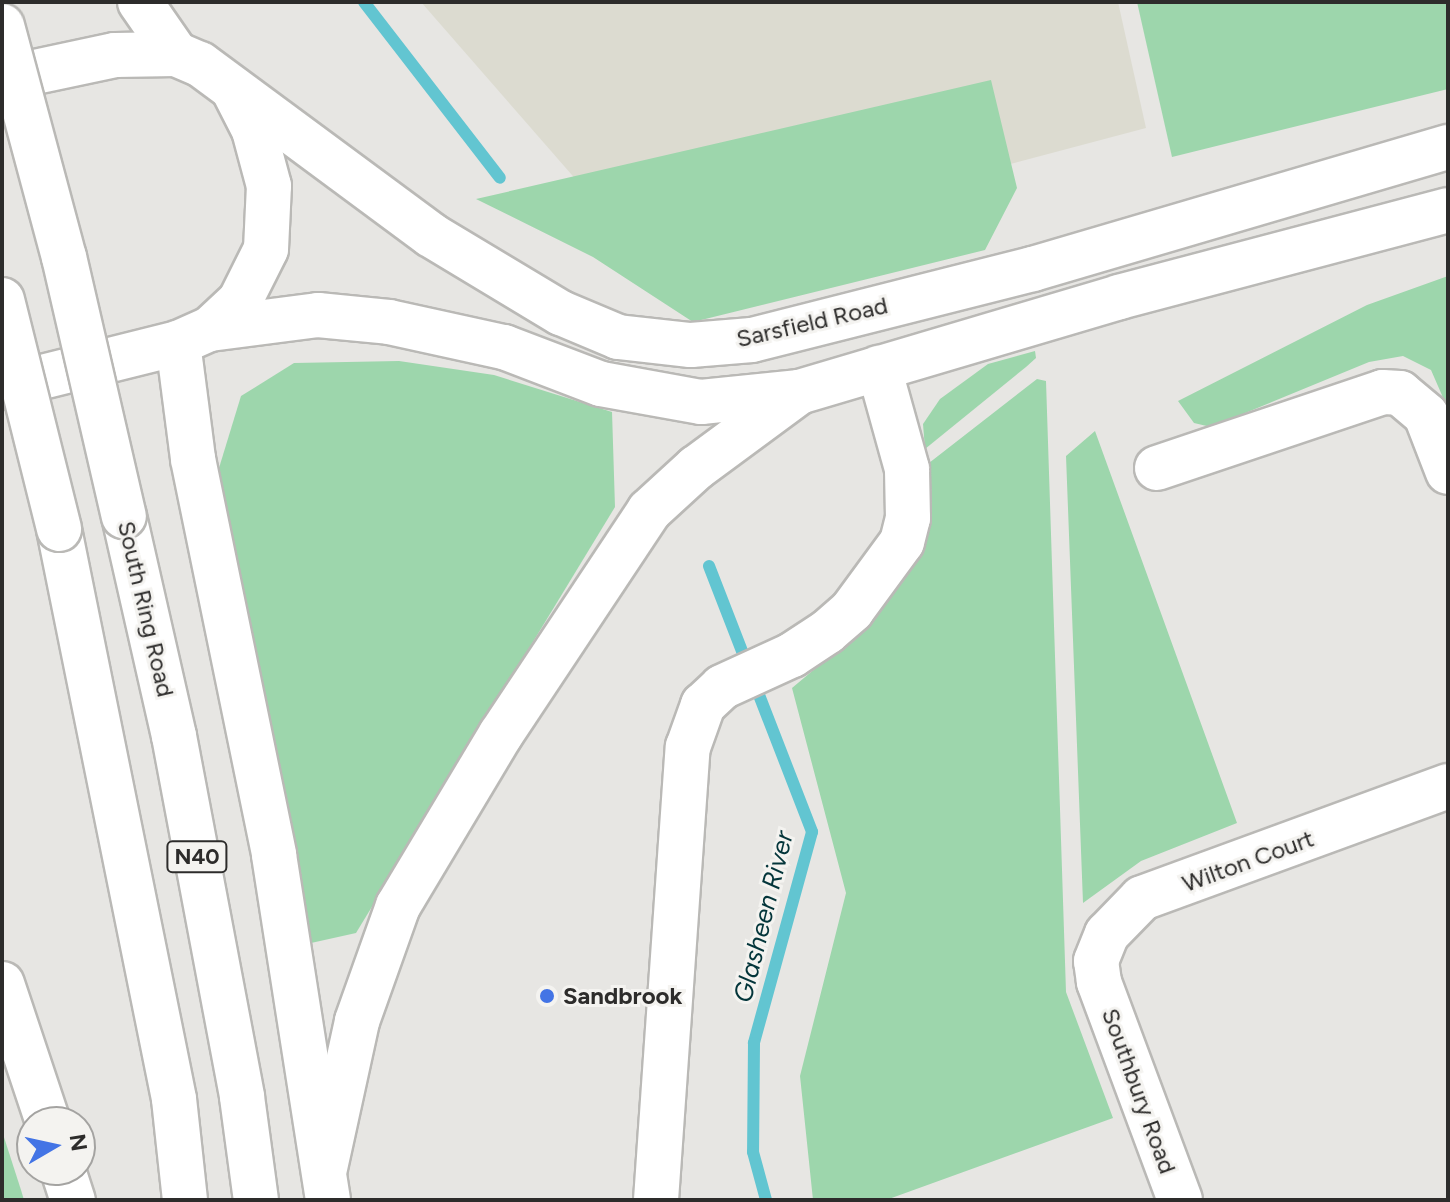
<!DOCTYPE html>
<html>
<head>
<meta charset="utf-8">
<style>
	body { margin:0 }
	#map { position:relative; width:1450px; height:1202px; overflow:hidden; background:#e7e6e3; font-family:Figtree,sans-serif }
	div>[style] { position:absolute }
	.built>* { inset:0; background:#dcdbd0 }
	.green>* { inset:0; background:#9dd6ac }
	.stream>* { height:12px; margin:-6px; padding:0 6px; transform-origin:6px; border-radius:6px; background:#62c5d1 }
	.roads { filter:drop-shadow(2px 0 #bab9b6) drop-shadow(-2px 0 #bab9b6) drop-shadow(0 2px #bab9b6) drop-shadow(0 -2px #bab9b6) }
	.minor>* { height:44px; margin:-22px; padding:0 22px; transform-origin:22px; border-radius:22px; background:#fff }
	.major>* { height:44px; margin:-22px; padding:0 22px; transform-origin:22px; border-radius:22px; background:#fff }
	.highway>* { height:44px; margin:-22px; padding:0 22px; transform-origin:22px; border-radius:22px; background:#fff }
	.bridges { filter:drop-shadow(2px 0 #bab9b6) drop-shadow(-2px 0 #bab9b6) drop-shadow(0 2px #bab9b6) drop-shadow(0 -2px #bab9b6) }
	.highway-bridge>* { height:44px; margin:-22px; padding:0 22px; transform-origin:22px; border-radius:22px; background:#fff }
	.dots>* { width:22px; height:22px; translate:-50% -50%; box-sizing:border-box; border:4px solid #f4f3f0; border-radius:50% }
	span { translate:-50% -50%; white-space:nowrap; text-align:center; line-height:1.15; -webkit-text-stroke:6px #f4f3f0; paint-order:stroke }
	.shield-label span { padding:2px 6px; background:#f4f3f0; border:2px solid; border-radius:6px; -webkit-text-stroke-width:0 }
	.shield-label { font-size:22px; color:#2d2c2b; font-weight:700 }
	.street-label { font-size:24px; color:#2d2c2b }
	.poi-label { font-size:24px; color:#2d2c2b; font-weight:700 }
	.left { translate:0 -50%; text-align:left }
	.water-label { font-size:26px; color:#03353a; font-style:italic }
	.frame { position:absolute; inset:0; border:4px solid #2d2c2b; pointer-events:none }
	.north { position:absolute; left:16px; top:1106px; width:80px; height:80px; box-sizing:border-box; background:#f4f3f0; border:2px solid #a4a3a1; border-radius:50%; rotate:81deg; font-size:22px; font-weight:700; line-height:32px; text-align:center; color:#2d2c2b }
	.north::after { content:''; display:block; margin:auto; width:28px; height:36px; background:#4374e5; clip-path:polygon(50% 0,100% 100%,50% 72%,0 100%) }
</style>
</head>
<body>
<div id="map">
	<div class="built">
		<i style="clip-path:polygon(421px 2px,1118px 2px,1146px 128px,712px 243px,592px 198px)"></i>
	</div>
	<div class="green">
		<i style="clip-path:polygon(1137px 2px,1448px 2px,1448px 89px,1172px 157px)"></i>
		<i style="clip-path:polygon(991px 80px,1017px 188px,985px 250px,693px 322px,593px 257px,476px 199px)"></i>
		<i style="clip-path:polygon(1448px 276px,1448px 409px,1431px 370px,1403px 356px,1369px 362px,1211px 427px,1194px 423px,1178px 401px,1367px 305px)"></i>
		<i style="clip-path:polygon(1035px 351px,1036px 358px,1026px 367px,925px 449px,923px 424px,940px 399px,988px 364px)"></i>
		<i style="clip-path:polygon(399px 361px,494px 375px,612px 412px,615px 507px,356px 933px,311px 943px,219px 468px,241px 396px,294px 363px)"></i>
		<i style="clip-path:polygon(1037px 379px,1046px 381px,1066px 992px,1113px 1118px,886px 1200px,813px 1200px,800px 1076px,846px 893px,792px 688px,835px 652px,921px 548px,931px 520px,929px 463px)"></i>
		<i style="clip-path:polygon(1095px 431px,1237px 823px,1141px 861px,1083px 903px,1066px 456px)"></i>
		<i style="clip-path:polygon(2px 1131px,21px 1190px,24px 1200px,2px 1200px)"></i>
	</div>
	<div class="stream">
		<i style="left:364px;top:2px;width:222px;rotate:52.3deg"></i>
		<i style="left:709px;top:566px;width:285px;rotate:68.8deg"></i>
		<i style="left:812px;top:832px;width:219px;rotate:105.4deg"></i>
		<i style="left:754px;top:1043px;width:109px;rotate:90.5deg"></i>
		<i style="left:753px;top:1152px;width:50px;rotate:74.8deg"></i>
	</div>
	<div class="roads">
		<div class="minor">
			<i style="left:1157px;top:468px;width:238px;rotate:-18.6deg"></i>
			<i style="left:1383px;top:392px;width:17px;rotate:3deg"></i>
			<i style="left:1400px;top:393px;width:34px;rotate:40deg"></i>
			<i style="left:1426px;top:415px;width:61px;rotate:68.9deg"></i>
			<i style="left:656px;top:1200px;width:454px;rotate:-86deg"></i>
			<i style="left:688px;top:747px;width:45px;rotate:-70.3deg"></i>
			<i style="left:703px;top:705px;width:26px;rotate:-43deg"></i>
			<i style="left:722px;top:687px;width:77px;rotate:-24.6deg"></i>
			<i style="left:792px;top:655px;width:42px;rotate:-33.3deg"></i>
			<i style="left:827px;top:632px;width:33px;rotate:-41deg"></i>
			<i style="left:852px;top:610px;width:84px;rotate:-53.7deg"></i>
			<i style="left:902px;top:542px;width:25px;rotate:-76deg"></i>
			<i style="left:908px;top:518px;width:49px;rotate:-91.2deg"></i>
			<i style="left:907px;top:469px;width:105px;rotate:-105.5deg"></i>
			<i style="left:1180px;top:1200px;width:233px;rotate:-110.4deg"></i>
			<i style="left:1099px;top:982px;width:21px;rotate:-98deg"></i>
			<i style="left:1096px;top:961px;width:29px;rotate:-68deg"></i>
			<i style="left:1107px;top:934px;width:50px;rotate:-45.8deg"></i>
			<i style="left:1142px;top:898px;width:326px;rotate:-20.1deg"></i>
		</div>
		<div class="major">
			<i style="left:140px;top:2px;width:63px;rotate:55.3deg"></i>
			<i style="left:2px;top:79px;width:116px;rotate:-12deg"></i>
			<i style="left:115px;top:55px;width:61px;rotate:-0.9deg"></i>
			<i style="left:176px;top:54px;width:26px;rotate:23deg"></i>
			<i style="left:200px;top:64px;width:287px;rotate:36.5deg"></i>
			<i style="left:431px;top:235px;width:152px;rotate:31deg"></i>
			<i style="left:561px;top:313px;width:62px;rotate:22.8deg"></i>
			<i style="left:618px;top:337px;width:73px;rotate:6.3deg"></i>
			<i style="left:691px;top:345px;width:61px;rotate:-4.7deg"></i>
			<i style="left:752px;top:340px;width:290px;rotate:-14.2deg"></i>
			<i style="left:1033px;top:269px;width:433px;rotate:-16.4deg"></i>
			<i style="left:210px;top:329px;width:109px;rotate:-7.4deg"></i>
			<i style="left:318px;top:315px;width:71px;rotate:5.6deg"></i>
			<i style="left:389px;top:322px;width:118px;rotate:12.3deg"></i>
			<i style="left:504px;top:347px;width:104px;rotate:20.9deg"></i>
			<i style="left:601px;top:384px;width:102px;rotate:10.2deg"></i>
			<i style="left:701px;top:402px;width:99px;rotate:-5.8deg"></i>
			<i style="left:799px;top:392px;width:334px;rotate:-16.5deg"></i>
			<i style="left:1119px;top:297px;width:340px;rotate:-14.8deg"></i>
			<i style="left:2px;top:387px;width:181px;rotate:-14deg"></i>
			<i style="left:178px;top:343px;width:35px;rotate:-24deg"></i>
			<i style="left:210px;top:329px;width:41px;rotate:-43deg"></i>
			<i style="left:240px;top:301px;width:58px;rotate:-63.4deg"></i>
			<i style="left:266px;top:249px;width:63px;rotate:-87.3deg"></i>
			<i style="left:269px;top:186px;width:58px;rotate:-105deg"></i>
			<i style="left:254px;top:130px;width:46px;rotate:-117.1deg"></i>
		</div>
		<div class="highway">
			<i style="left:178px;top:343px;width:117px;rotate:82.6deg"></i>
			<i style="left:193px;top:459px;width:404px;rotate:78.4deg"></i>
			<i style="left:274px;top:855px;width:349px;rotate:81.1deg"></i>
			<i style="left:124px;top:516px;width:226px;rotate:77.2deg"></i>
			<i style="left:174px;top:736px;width:367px;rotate:79.3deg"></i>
			<i style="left:242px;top:1097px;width:104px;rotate:82.3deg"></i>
			<i style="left:59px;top:529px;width:581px;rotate:78.59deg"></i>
			<i style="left:174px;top:1099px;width:102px;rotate:83.8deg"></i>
			<i style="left:2px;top:984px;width:145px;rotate:71.6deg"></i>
			<i style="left:325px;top:1168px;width:150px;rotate:-77.7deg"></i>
			<i style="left:357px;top:1021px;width:122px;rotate:-70.4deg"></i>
			<i style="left:398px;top:906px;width:200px;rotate:-59.1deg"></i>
			<i style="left:501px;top:734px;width:268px;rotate:-56.4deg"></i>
			<i style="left:649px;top:511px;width:64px;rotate:-42.5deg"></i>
			<i style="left:696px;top:468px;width:128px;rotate:-36.4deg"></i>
			<i style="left:63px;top:1170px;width:32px;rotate:72deg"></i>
		</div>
	</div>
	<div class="bridges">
		<div class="highway-bridge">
			<i style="left:2px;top:26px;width:239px;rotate:75deg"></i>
			<i style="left:64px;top:257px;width:266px;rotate:77deg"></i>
			<i style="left:2px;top:300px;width:236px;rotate:76deg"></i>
		</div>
	</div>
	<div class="dots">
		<i style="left:547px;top:996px;background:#4374e5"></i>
	</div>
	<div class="shield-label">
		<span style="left:197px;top:857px">N40</span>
	</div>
	<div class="street-label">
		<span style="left:812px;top:322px;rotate:-13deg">Sarsfield Road</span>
		<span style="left:146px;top:609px;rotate:77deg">South Ring Road</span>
		<span style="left:1248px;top:861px;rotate:-20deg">Wilton Court</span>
		<span style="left:1139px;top:1091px;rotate:70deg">Southbury Road</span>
	</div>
	<div class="poi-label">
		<span class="left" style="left:563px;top:996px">Sandbrook</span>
	</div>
	<div class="water-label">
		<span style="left:764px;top:917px;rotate:-76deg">Glasheen River</span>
	</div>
	<div class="frame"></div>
	<div class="north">N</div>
</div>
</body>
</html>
